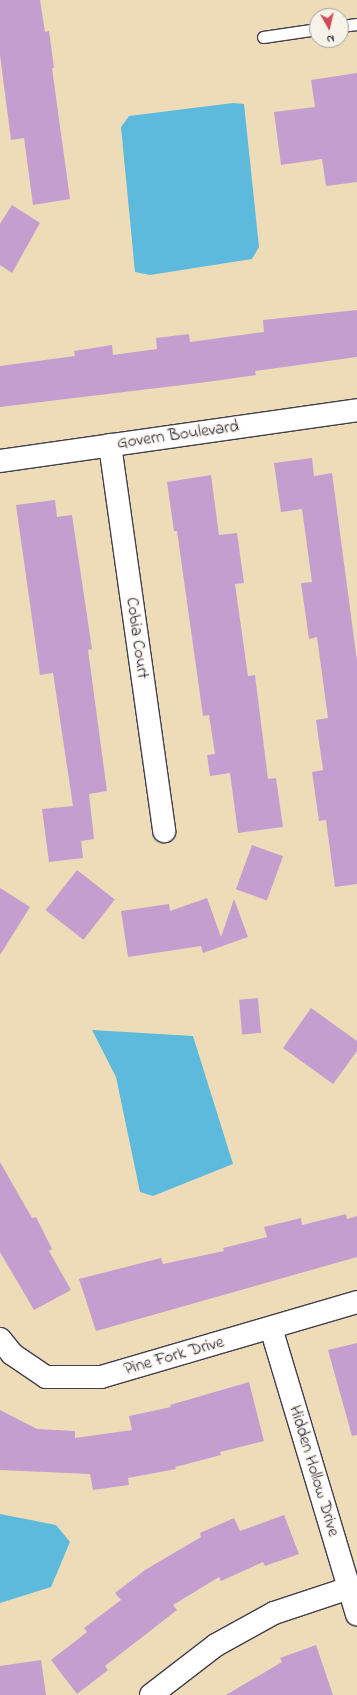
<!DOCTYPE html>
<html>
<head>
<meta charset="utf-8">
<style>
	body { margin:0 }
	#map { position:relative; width:357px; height:1695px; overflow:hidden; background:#eedcb9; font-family:"Indie Flower",sans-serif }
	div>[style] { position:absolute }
	.water>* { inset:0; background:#5ebadc }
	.building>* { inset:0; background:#c49ecf; transform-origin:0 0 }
	.roads { filter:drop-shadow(1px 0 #413e4e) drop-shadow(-1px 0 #413e4e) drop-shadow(0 1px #413e4e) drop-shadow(0 -1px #413e4e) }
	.service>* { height:11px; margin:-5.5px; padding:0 5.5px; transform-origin:5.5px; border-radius:5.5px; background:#fff }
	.minor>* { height:22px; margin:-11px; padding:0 11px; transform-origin:11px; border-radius:11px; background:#fff }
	span { translate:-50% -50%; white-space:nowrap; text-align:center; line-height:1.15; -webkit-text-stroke:3px #f7f3e8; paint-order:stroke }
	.street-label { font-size:17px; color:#22223b }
	.north { position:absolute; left:309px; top:8px; width:40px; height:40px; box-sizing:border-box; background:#f7f3e8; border:1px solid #a29fa3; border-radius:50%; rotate:172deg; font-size:11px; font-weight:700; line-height:16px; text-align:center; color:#22223b }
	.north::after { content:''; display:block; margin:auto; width:14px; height:18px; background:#d1495b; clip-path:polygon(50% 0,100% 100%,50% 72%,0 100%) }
</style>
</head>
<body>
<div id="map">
	<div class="water">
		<i style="clip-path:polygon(233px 103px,244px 104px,259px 247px,252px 259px,150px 275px,135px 272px,121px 127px,129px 116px)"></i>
		<i style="clip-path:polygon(92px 1030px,193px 1036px,233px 1164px,153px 1196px,140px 1192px,116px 1077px)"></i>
		<i style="clip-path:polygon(0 1514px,56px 1525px,70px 1542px,51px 1587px,0 1603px)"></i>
	</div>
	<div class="building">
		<i style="clip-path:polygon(0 0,40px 0,45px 32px,49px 31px,54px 68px,52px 68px,70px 199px,33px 205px,24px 138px,11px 140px,0 55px)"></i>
		<i style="clip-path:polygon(357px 73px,357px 182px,326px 186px,322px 159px,281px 165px,274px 112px,315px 107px,311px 80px)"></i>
		<i style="clip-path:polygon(12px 205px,40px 223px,12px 273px,0 265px,0 224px)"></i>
		<i style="clip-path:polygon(357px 310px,357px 357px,255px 371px,256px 375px,207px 382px,0 407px,0 366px,75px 356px,74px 351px,112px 345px,113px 355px,157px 349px,156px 338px,189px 334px,190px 342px,264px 332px,263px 320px)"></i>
		<i style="clip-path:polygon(312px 458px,314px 476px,332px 473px,357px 661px,357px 884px,335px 887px,326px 820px,319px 821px,312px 772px,323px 770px,316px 720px,328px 718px,317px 637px,309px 639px,301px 583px,312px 582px,302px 509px,281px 512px,274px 463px)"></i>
		<i style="clip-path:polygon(211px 475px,219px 535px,237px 533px,244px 583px,235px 584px,248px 676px,255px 675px,268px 779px,276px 778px,283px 827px,238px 833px,230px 773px,210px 776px,207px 755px,215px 754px,209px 715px,203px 716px,177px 531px,174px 531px,167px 482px)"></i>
		<i style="clip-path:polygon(55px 500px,57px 517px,72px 515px,92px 649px,88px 650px,107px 791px,89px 794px,94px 839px,81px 841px,83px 858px,49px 862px,42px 809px,73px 806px,53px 673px,40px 675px,16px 505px)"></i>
		<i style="left:252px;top:845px;width:33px;height:47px;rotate:20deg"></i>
		<i style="left:77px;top:870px;width:48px;height:51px;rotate:38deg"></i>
		<i style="clip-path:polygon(0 888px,30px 907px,0 955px)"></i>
		<i style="clip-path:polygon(207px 898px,221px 937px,234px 899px,248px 937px,203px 953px,201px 946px,128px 957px,121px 911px,169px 904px,170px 911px)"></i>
		<i style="left:258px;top:998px;width:35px;height:19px;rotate:85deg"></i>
		<i style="clip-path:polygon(311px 1008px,357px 1041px,357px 1051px,333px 1084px,283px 1048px)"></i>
		<i style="clip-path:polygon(0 1162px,32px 1218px,36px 1217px,52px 1249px,49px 1251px,71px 1290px,34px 1310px,0 1252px)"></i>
		<i style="clip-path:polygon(346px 1214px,347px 1219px,357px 1216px,357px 1257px,96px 1331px,79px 1279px,161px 1258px,163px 1264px,224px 1251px,223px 1248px,267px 1237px,264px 1227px,301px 1218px,302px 1225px)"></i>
		<i style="clip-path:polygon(357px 1343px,357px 1435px,352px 1436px,328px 1350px)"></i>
		<i style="clip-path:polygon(249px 1382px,264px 1441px,220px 1452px,221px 1455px,175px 1467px,176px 1469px,128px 1478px,129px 1485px,93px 1490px,90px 1474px,0 1470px,0 1410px,37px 1429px,75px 1431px,75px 1438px,132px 1430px,129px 1416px,171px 1407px,170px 1405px)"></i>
		<i style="clip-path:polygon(284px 1515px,299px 1554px,265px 1566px,263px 1562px,221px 1581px,219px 1577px,173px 1605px,177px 1610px,105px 1666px,108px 1670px,77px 1694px,51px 1660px,87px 1632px,84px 1628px,121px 1600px,115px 1593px,145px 1570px,201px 1537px,200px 1533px,234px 1518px,240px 1531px)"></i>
		<i style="clip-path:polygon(316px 1645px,333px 1695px,226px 1695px,282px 1662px,280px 1658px)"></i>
		<i style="clip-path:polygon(41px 1660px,46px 1695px,0 1695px,0 1666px)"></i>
	</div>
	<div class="roads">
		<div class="service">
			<i style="left:341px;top:26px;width:16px;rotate:-7deg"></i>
			<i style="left:263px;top:37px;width:55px;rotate:-8.4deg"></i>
		</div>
		<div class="minor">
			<i style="left:110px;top:445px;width:390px;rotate:82deg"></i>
			<i style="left:0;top:461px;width:361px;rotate:-8.1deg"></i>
			<i style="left:271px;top:1328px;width:299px;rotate:73.3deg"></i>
			<i style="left:0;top:1339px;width:19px;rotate:51deg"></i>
			<i style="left:12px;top:1354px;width:41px;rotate:34.1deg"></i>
			<i style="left:46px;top:1377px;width:55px"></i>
			<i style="left:101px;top:1377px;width:267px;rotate:-16.3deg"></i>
			<i style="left:151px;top:1695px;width:82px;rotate:-37.6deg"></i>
			<i style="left:216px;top:1645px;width:66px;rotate:-28.9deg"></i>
			<i style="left:274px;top:1613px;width:79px;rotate:-18.4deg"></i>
		</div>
	</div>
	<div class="street-label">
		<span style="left:178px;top:435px;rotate:-8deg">Govern Boulevard</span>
		<span style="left:137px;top:638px;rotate:82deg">Cobia Court</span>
		<span style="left:174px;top:1356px;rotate:-16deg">Pine Fork Drive</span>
		<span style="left:314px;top:1471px;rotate:73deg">Hidden Hollow Drive</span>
	</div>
	<div class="north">N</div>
</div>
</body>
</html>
